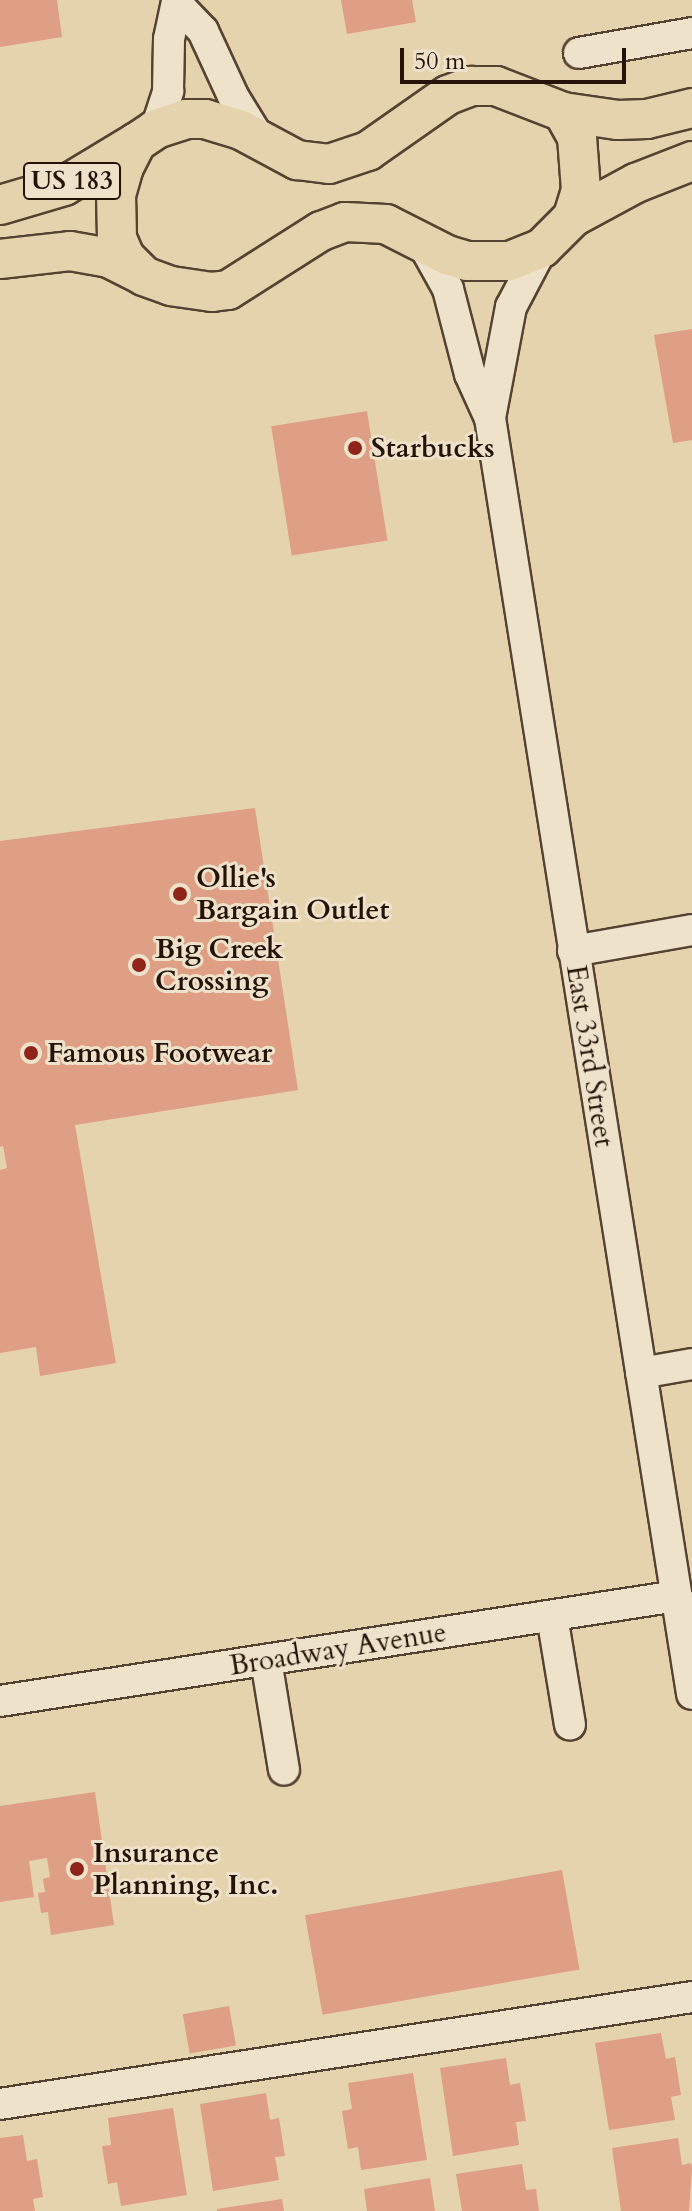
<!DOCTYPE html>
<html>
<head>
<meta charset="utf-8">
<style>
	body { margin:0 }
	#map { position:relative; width:692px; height:2211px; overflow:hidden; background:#e5d3ad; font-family:Cardo,serif }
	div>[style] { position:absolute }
	.building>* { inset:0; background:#de9f84; transform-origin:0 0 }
	.roads { filter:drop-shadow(2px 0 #554331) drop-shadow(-2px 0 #554331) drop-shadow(0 2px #554331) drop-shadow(0 -2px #554331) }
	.minor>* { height:30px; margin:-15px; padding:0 15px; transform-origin:15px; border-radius:15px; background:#eee2ca }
	.major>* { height:38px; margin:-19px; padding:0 19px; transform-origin:19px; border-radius:19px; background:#e5d3ad }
	.dots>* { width:22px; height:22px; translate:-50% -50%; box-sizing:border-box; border:4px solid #eee2ca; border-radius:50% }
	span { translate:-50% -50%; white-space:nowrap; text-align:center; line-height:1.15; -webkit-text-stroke:6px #eee2ca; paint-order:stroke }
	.shield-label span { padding:2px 6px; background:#eee2ca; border:2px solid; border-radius:6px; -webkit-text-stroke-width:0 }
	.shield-label { font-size:26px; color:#251308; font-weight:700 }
	.poi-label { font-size:28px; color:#251308; font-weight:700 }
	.left { translate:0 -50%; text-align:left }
	.street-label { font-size:28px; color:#251308 }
	.scale { position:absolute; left:400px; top:48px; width:226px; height:36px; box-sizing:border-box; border:4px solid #251308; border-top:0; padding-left:10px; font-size:24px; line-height:28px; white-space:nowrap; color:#251308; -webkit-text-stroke:6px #eee2ca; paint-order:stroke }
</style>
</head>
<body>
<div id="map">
	<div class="building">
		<i style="clip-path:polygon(0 0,57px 0,62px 37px,0 47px)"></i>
		<i style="clip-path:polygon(341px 0,412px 0,416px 22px,347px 34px)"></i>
		<i style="clip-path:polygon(692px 329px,692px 440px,673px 443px,654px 335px)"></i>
		<i style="left:367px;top:411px;width:131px;height:97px;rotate:81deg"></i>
		<i style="clip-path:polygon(255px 808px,298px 1090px,75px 1125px,116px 1363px,40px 1376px,36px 1347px,0 1353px,0 1170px,7px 1168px,3px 1146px,0 1147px,0 841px)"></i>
		<i style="clip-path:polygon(95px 1792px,114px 1925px,51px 1935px,48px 1912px,41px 1913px,38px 1893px,45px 1892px,43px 1879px,50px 1877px,47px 1858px,29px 1861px,34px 1897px,0 1902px,0 1806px)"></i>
		<i style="left:562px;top:1870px;width:101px;height:261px;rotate:80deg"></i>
		<i style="left:229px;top:2006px;width:40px;height:47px;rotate:80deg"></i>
		<i style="clip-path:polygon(661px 2033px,666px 2059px,675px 2057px,681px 2095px,671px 2097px,675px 2120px,609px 2130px,595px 2043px)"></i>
		<i style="clip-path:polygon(506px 2058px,510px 2085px,520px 2083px,526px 2121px,516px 2122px,519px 2145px,453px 2156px,440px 2068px)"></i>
		<i style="clip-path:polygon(413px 2073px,427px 2160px,361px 2170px,358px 2147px,348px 2149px,342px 2111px,352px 2109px,348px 2083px)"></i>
		<i style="clip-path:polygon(266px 2093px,270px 2120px,279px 2118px,285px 2156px,275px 2157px,279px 2180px,213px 2191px,200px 2104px)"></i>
		<i style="clip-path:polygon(173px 2108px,187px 2195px,121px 2206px,117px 2182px,108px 2184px,102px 2146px,111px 2145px,108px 2118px)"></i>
		<i style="clip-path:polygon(23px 2135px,27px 2161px,37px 2159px,43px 2197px,33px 2199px,35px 2211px,0 2211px,0 2138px)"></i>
		<i style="clip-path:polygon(678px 2138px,682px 2165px,691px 2163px,692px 2168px,689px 2211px,621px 2211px,612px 2148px)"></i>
		<i style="clip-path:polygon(522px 2164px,526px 2190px,536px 2189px,539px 2211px,462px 2211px,456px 2174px)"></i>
		<i style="clip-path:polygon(430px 2178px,435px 2211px,367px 2211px,364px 2189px)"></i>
		<i style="clip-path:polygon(282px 2199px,284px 2211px,217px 2211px,217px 2209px)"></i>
	</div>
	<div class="roads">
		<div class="minor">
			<i style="left:178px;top:5px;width:36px;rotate:46deg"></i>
			<i style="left:203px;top:31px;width:72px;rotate:65.2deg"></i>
			<i style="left:233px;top:96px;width:52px;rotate:58.5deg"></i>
			<i style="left:579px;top:53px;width:115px;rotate:-10deg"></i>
			<i style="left:156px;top:129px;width:40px;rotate:-72deg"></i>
			<i style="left:168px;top:91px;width:52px;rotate:-88.9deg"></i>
			<i style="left:169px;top:39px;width:40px;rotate:-78deg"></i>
			<i style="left:423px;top:244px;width:51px;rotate:60.9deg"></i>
			<i style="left:448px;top:289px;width:88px;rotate:75.5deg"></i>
			<i style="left:470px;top:374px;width:48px;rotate:65.6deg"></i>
			<i style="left:490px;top:418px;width:1292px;rotate:81deg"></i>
			<i style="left:490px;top:418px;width:113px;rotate:-79.3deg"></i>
			<i style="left:511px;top:307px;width:67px;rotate:-62.3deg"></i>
			<i style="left:573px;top:951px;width:121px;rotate:-10deg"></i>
			<i style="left:641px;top:1373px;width:52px;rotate:-10deg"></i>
			<i style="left:552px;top:1616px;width:110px;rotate:80.6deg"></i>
			<i style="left:266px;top:1660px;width:111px;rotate:80.7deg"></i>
			<i style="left:0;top:1701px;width:685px;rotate:-8.82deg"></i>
			<i style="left:0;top:2104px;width:700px;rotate:-8.79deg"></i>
		</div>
		<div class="major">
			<i style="left:472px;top:86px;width:24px"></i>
			<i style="left:496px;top:86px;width:72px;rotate:21.2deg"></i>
			<i style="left:563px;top:112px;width:29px;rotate:61deg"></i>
			<i style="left:577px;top:137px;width:53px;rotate:85.7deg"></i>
			<i style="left:581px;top:190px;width:28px;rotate:107deg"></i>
			<i style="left:573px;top:217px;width:44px;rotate:135deg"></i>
			<i style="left:542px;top:248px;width:35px;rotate:158deg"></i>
			<i style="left:510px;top:261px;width:43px;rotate:180deg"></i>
			<i style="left:467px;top:261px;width:21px;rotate:-163deg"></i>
			<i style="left:447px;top:255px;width:68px;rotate:-153.1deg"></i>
			<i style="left:386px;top:224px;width:41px;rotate:-177.2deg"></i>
			<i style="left:345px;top:222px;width:26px;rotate:159deg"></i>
			<i style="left:321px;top:231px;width:110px;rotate:147.6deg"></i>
			<i style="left:228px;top:290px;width:16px;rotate:173deg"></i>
			<i style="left:212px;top:292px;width:41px;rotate:-171.7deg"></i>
			<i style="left:171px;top:286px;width:29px;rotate:-160deg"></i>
			<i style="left:144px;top:276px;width:27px;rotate:-135deg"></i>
			<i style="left:125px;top:257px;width:21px;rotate:-113deg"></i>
			<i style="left:117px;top:238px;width:43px;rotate:-91.3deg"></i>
			<i style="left:116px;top:195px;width:29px;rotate:-74deg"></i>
			<i style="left:124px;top:167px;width:28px;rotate:-63deg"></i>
			<i style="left:137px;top:142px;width:23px;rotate:-34deg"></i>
			<i style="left:156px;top:129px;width:32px;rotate:-18deg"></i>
			<i style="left:186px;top:119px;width:19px"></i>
			<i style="left:205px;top:119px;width:38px;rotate:17deg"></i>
			<i style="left:241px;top:130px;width:64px;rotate:28.2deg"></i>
			<i style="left:297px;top:160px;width:32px;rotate:7deg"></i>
			<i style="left:329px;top:164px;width:41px;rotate:-18.4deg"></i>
			<i style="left:368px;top:151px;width:98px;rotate:-35deg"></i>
			<i style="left:448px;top:95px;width:26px;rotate:-21deg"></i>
			<i style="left:563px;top:112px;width:56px;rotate:8.3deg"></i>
			<i style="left:618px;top:120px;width:29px;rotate:-2deg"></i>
			<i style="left:647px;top:119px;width:46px;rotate:-13.7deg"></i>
			<i style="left:0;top:205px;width:67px;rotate:-16.5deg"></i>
			<i style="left:64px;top:186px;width:85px;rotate:-31.1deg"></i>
			<i style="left:573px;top:217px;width:72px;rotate:-28.4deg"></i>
			<i style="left:636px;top:183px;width:60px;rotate:-21.4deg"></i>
			<i style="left:0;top:259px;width:70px;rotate:-6.5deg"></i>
			<i style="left:70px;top:251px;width:40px;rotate:10deg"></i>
			<i style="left:109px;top:258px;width:35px;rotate:27deg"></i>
		</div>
	</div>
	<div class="dots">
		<i style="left:355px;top:448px;background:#8f2418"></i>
		<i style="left:180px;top:894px;background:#8f2418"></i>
		<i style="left:139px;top:965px;background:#8f2418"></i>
		<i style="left:31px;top:1053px;background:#8f2418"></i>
		<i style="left:77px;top:1869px;background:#8f2418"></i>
	</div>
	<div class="shield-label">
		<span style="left:72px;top:181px">US 183</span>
	</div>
	<div class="poi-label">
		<span class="left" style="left:371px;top:448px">Starbucks</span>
		<span class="left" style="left:196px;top:894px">Ollie's<br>Bargain Outlet</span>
		<span class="left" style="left:155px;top:965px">Big Creek<br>Crossing</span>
		<span class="left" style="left:47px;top:1053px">Famous Footwear</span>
		<span class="left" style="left:93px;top:1869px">Insurance<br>Planning, Inc.</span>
	</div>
	<div class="street-label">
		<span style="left:590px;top:1056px;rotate:81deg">East 33rd Street</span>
		<span style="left:338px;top:1649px;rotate:-9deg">Broadway Avenue</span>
	</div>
	<div class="scale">50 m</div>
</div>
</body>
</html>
